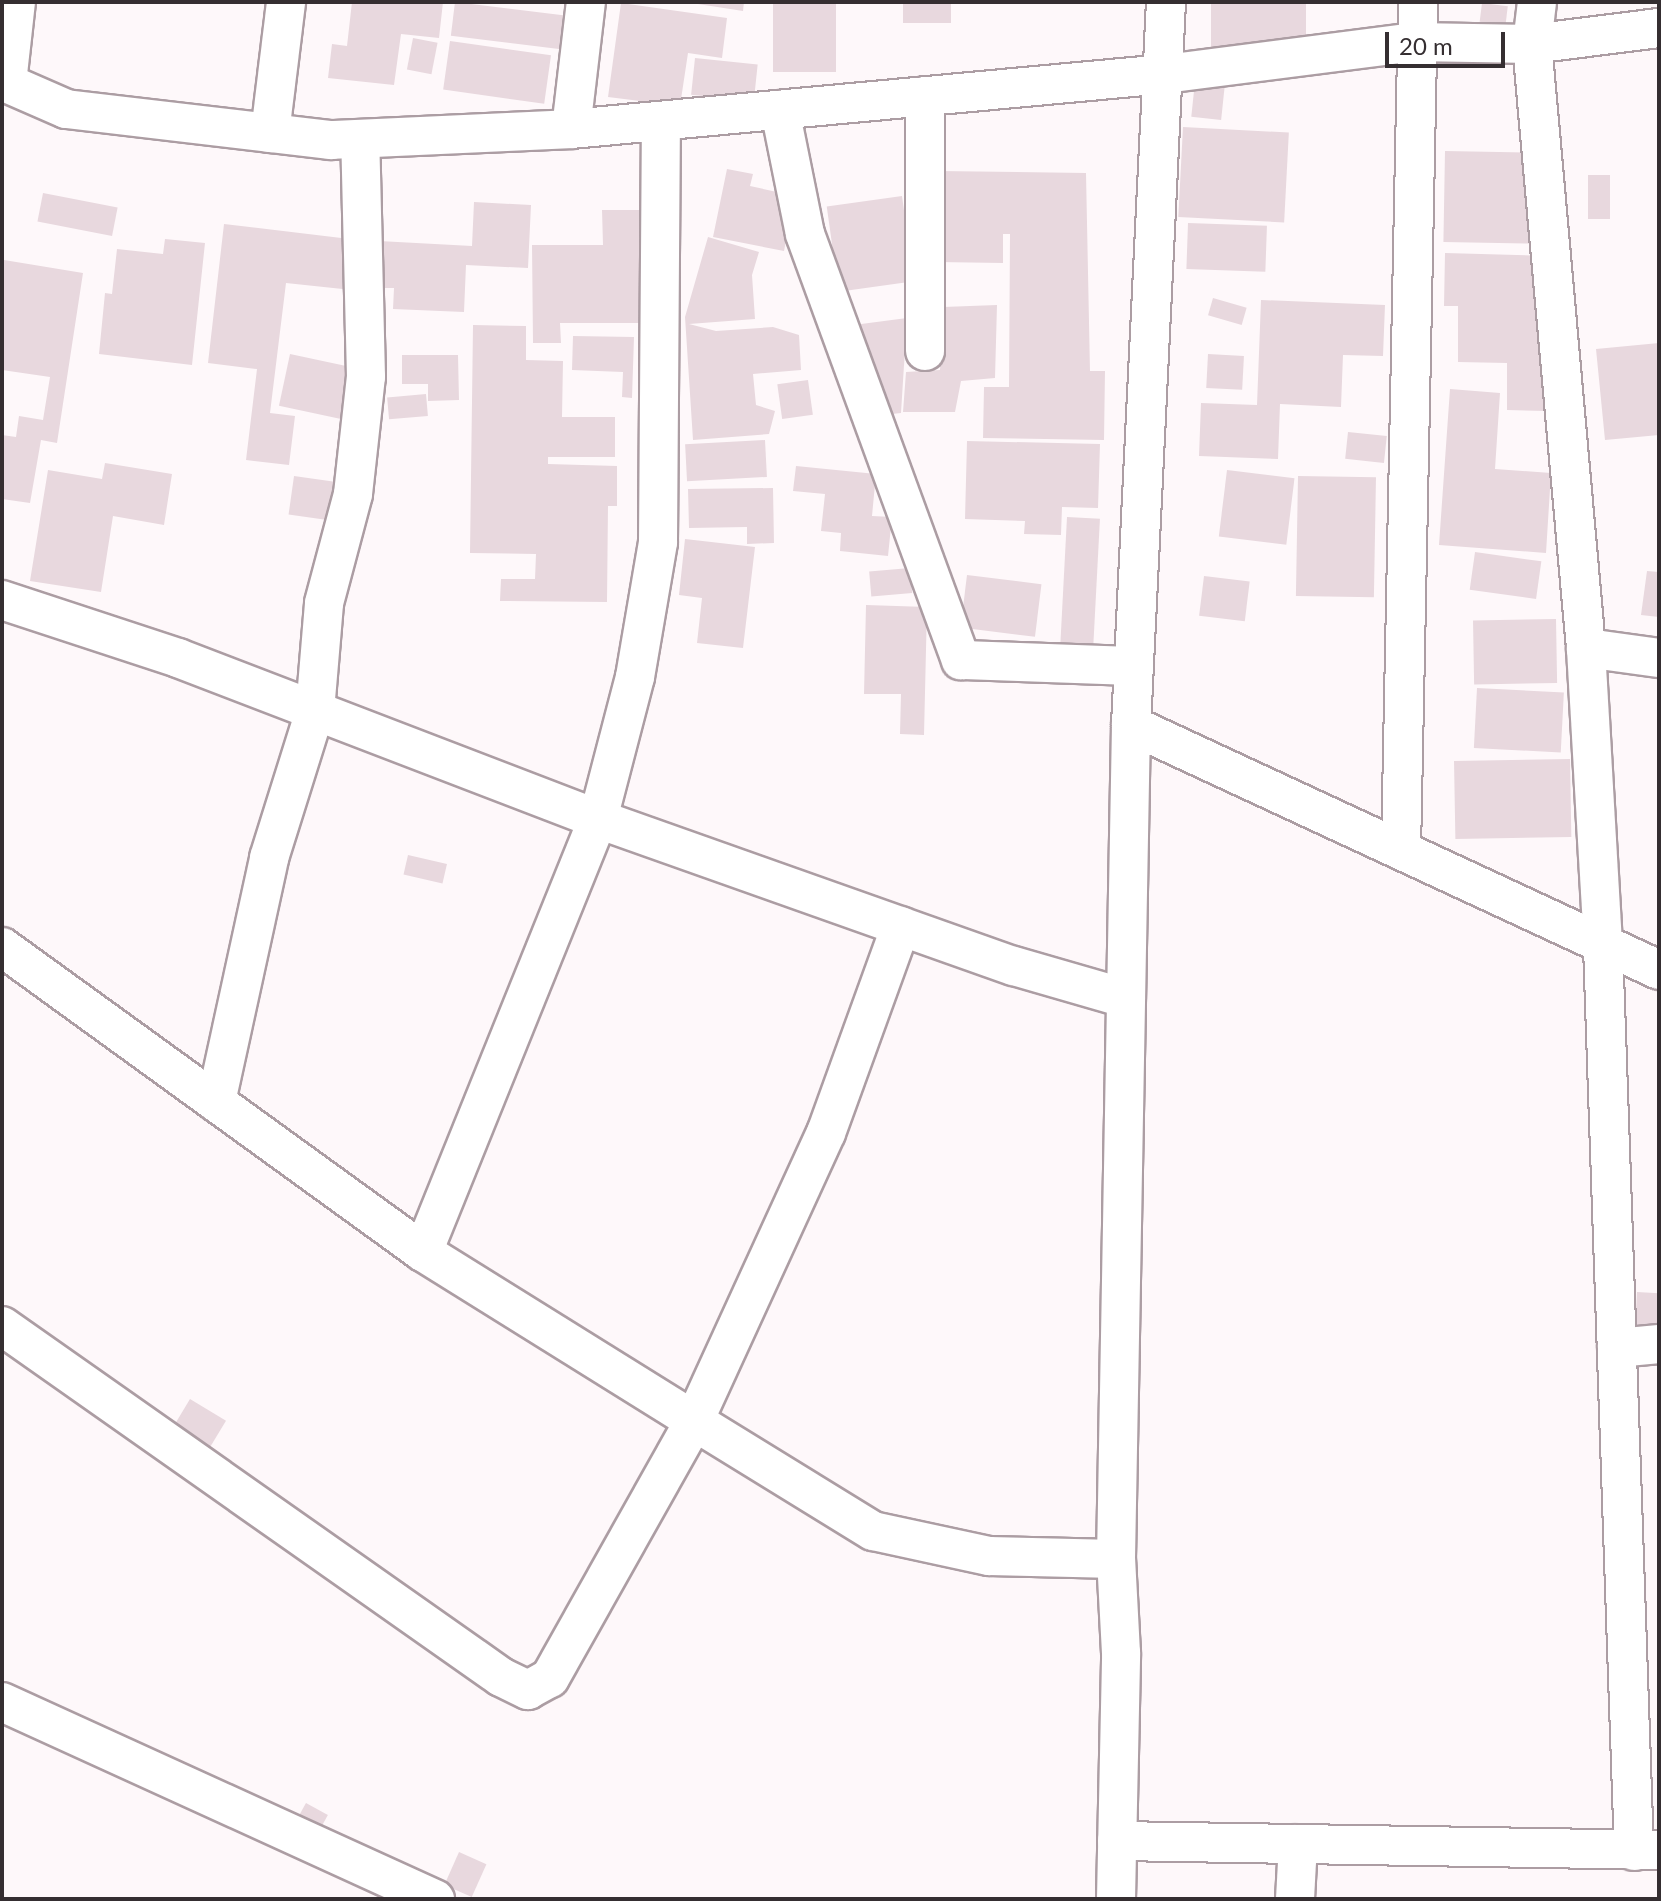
<!DOCTYPE html>
<html>
<head>
<meta charset="utf-8">
<style>
	body { margin:0 }
	#map { position:relative; width:1661px; height:1901px; overflow:hidden; background:#fef8fa; font-family:Lato,sans-serif }
	div>[style] { position:absolute }
	.building>* { inset:0; background:#e8d8de; transform-origin:0 0 }
	.roads { filter:drop-shadow(2px 0 #ac9da3) drop-shadow(-2px 0 #ac9da3) drop-shadow(0 2px #ac9da3) drop-shadow(0 -2px #ac9da3) }
	.minor>* { height:38px; margin:-19px; padding:0 19px; transform-origin:19px; border-radius:19px; background:#fff }
	span { translate:-50% -50%; white-space:nowrap; text-align:center; line-height:1.15; -webkit-text-stroke:7px #fff; paint-order:stroke }
	.frame { position:absolute; inset:0; border:4px solid #352e31; pointer-events:none }
	.scale { position:absolute; left:1385px; top:32px; width:120px; height:36px; box-sizing:border-box; border:4px solid #352e31; border-top:0; padding-left:10px; font-size:24px; line-height:28px; white-space:nowrap; color:#352e31; -webkit-text-stroke:6px #fff; paint-order:stroke }
</style>
</head>
<body>
<div id="map">
	<div class="building">
		<i style="clip-path:polygon(352px 2px,443px 2px,439px 38px,401px 34px,394px 85px,328px 78px,332px 44px,347px 46px)"></i>
		<i style="left:455px;top:2px;width:113px;height:34px;rotate:7deg"></i>
		<i style="clip-path:polygon(685px 2px,744px 2px,743px 11px)"></i>
		<i style="left:773px;top:2px;width:63px;height:70px"></i>
		<i style="left:903px;top:2px;width:48px;height:21px"></i>
		<i style="left:1211px;top:2px;width:95px;height:47px"></i>
		<i style="clip-path:polygon(621px 3px,727px 18px,722px 58px,688px 53px,680px 106px,608px 97px)"></i>
		<i style="left:1482px;top:3px;width:26px;height:19px;rotate:7deg"></i>
		<i style="left:413px;top:38px;width:25px;height:32px;rotate:11deg"></i>
		<i style="left:450px;top:41px;width:102px;height:49px;rotate:8deg"></i>
		<i style="left:695px;top:58px;width:63px;height:37px;rotate:6deg"></i>
		<i style="left:1196px;top:72px;width:30px;height:45px;rotate:6deg"></i>
		<i style="left:1183px;top:127px;width:106px;height:90px;rotate:3deg"></i>
		<i style="left:1445px;top:151px;width:92px;height:91px;rotate:1deg"></i>
		<i style="clip-path:polygon(727px 169px,753px 174px,750px 186px,795px 196px,784px 251px,713px 237px)"></i>
		<i style="clip-path:polygon(938px 171px,1086px 173px,1090px 371px,1105px 371px,1104px 440px,983px 438px,984px 387px,1009px 387px,1010px 234px,1003px 234px,1003px 263px,937px 262px)"></i>
		<i style="left:1588px;top:175px;width:22px;height:44px"></i>
		<i style="left:43px;top:193px;width:76px;height:29px;rotate:11deg"></i>
		<i style="left:902px;top:196px;width:86px;height:76px;rotate:82deg"></i>
		<i style="clip-path:polygon(474px 202px,531px 205px,528px 268px,466px 265px,464px 312px,393px 309px,394px 288px,376px 288px,379px 241px,472px 246px)"></i>
		<i style="clip-path:polygon(602px 210px,643px 210px,644px 323px,560px 323px,561px 343px,533px 343px,532px 245px,603px 245px)"></i>
		<i style="left:1188px;top:223px;width:79px;height:46px;rotate:2deg"></i>
		<i style="clip-path:polygon(224px 224px,358px 240px,352px 290px,286px 283px,270px 413px,295px 416px,289px 465px,246px 460px,257px 369px,208px 363px)"></i>
		<i style="clip-path:polygon(708px 237px,759px 252px,752px 275px,755px 319px,689px 324px,716px 331px,773px 327px,799px 335px,801px 370px,753px 374px,756px 405px,775px 411px,769px 434px,693px 440px,685px 317px)"></i>
		<i style="clip-path:polygon(165px 239px,205px 243px,192px 365px,99px 354px,105px 293px,112px 294px,117px 249px,163px 254px)"></i>
		<i style="clip-path:polygon(1445px 253px,1551px 256px,1547px 411px,1507px 410px,1507px 363px,1458px 362px,1458px 306px,1444px 306px)"></i>
		<i style="clip-path:polygon(4px 260px,83px 273px,57px 443px,41px 440px,30px 503px,2px 499px,2px 435px,16px 437px,19px 416px,43px 420px,50px 377px,2px 370px)"></i>
		<i style="left:1213px;top:298px;width:35px;height:18px;rotate:16deg"></i>
		<i style="clip-path:polygon(1261px 300px,1385px 305px,1383px 356px,1343px 355px,1341px 407px,1280px 404px,1278px 459px,1199px 456px,1201px 403px,1257px 405px)"></i>
		<i style="clip-path:polygon(997px 305px,995px 378px,961px 381px,955px 412px,903px 412px,906px 372px,940px 370px,943px 307px)"></i>
		<i style="clip-path:polygon(907px 318px,901px 413px,874px 416px,846px 326px)"></i>
		<i style="clip-path:polygon(473px 325px,526px 326px,526px 360px,563px 361px,562px 417px,615px 417px,615px 457px,548px 457px,548px 464px,617px 466px,617px 506px,608px 506px,607px 602px,500px 601px,501px 579px,535px 579px,536px 554px,470px 553px)"></i>
		<i style="clip-path:polygon(573px 336px,634px 337px,632px 398px,622px 397px,623px 372px,572px 370px)"></i>
		<i style="clip-path:polygon(1659px 343px,1659px 435px,1605px 440px,1596px 349px)"></i>
		<i style="left:290px;top:354px;width:67px;height:53px;rotate:12deg"></i>
		<i style="left:1208px;top:354px;width:36px;height:34px;rotate:3deg"></i>
		<i style="clip-path:polygon(402px 355px,458px 355px,459px 400px,428px 401px,428px 384px,402px 384px)"></i>
		<i style="left:808px;top:380px;width:35px;height:31px;rotate:82deg"></i>
		<i style="clip-path:polygon(1450px 389px,1500px 393px,1495px 469px,1551px 473px,1546px 553px,1439px 545px)"></i>
		<i style="left:426px;top:394px;width:22px;height:39px;rotate:85deg"></i>
		<i style="left:1348px;top:432px;width:39px;height:27px;rotate:6deg"></i>
		<i style="left:765px;top:440px;width:37px;height:80px;rotate:87deg"></i>
		<i style="clip-path:polygon(967px 441px,1100px 444px,1098px 508px,1062px 507px,1061px 535px,1024px 534px,1025px 521px,965px 519px)"></i>
		<i style="clip-path:polygon(105px 463px,172px 474px,164px 525px,113px 516px,101px 592px,30px 581px,48px 470px,102px 479px)"></i>
		<i style="clip-path:polygon(796px 466px,876px 474px,872px 516px,892px 517px,888px 556px,840px 551px,841px 533px,821px 531px,825px 494px,793px 491px)"></i>
		<i style="left:1227px;top:470px;width:68px;height:67px;rotate:7deg"></i>
		<i style="left:294px;top:476px;width:57px;height:39px;rotate:8deg"></i>
		<i style="left:1298px;top:476px;width:78px;height:120px;rotate:1deg"></i>
		<i style="clip-path:polygon(773px 488px,774px 543px,747px 544px,747px 527px,689px 528px,688px 489px)"></i>
		<i style="left:1067px;top:517px;width:33px;height:131px;rotate:3deg"></i>
		<i style="clip-path:polygon(685px 539px,755px 547px,743px 648px,697px 643px,702px 598px,679px 595px)"></i>
		<i style="left:1475px;top:552px;width:67px;height:38px;rotate:8deg"></i>
		<i style="left:910px;top:568px;width:25px;height:41px;rotate:85deg"></i>
		<i style="clip-path:polygon(1647px 571px,1659px 572px,1659px 617px,1641px 615px)"></i>
		<i style="left:967px;top:575px;width:75px;height:53px;rotate:7deg"></i>
		<i style="left:1204px;top:576px;width:46px;height:40px;rotate:7deg"></i>
		<i style="clip-path:polygon(866px 605px,927px 607px,924px 735px,900px 734px,901px 694px,864px 694px)"></i>
		<i style="left:1556px;top:619px;width:64px;height:83px;rotate:89deg"></i>
		<i style="left:1477px;top:688px;width:87px;height:60px;rotate:3deg"></i>
		<i style="left:1570px;top:759px;width:78px;height:116px;rotate:89deg"></i>
		<i style="left:408px;top:855px;width:40px;height:20px;rotate:13deg"></i>
		<i style="left:1637px;top:1292px;width:22px;height:40px;rotate:3deg"></i>
		<i style="left:190px;top:1399px;width:42px;height:44px;rotate:31deg"></i>
		<i style="left:306px;top:1803px;width:25px;height:21px;rotate:29deg"></i>
		<i style="left:459px;top:1852px;width:30px;height:36px;rotate:24deg"></i>
	</div>
	<div class="roads">
		<div class="minor">
			<i style="left:1166px;top:2px;width:724px;rotate:92.77deg"></i>
			<i style="left:1131px;top:725px;width:582px;rotate:24.89deg"></i>
			<i style="left:2px;top:81px;width:70px;rotate:23.6deg"></i>
			<i style="left:66px;top:109px;width:267px;rotate:6.7deg"></i>
			<i style="left:331px;top:140px;width:240px;rotate:-2.6deg"></i>
			<i style="left:571px;top:129px;width:597px;rotate:-5.29deg"></i>
			<i style="left:1165px;top:74px;width:251px;rotate:-7.3deg"></i>
			<i style="left:1414px;top:42px;width:118px;rotate:1deg"></i>
			<i style="left:1532px;top:44px;width:42px;rotate:-83.2deg"></i>
			<i style="left:7px;top:83px;width:81px;rotate:-83.7deg"></i>
			<i style="left:925px;top:96px;width:255px;rotate:90deg"></i>
			<i style="left:780px;top:110px;width:126px;rotate:78.6deg"></i>
			<i style="left:805px;top:234px;width:454px;rotate:69.9deg"></i>
			<i style="left:961px;top:660px;width:173px;rotate:2deg"></i>
			<i style="left:571px;top:129px;width:128px;rotate:-83.3deg"></i>
			<i style="left:270px;top:133px;width:132px;rotate:-83deg"></i>
			<i style="left:2px;top:600px;width:185px;rotate:18.2deg"></i>
			<i style="left:178px;top:658px;width:450px;rotate:21deg"></i>
			<i style="left:598px;top:819px;width:147px;rotate:-75.4deg"></i>
			<i style="left:635px;top:677px;width:137px;rotate:-80.3deg"></i>
			<i style="left:658px;top:542px;width:421px;rotate:-89.6deg"></i>
			<i style="left:1586px;top:648px;width:74px;rotate:7.8deg"></i>
			<i style="left:1401px;top:850px;width:848px;rotate:-88.85deg"></i>
			<i style="left:2px;top:947px;width:520px;rotate:35.92deg"></i>
			<i style="left:423px;top:1252px;width:467px;rotate:-68deg"></i>
			<i style="left:598px;top:819px;width:441px;rotate:19.5deg"></i>
			<i style="left:1014px;top:966px;width:116px;rotate:16.1deg"></i>
			<i style="left:216px;top:1102px;width:250px;rotate:-77.7deg"></i>
			<i style="left:269px;top:858px;width:154px;rotate:-72.6deg"></i>
			<i style="left:315px;top:711px;width:108px;rotate:-85.2deg"></i>
			<i style="left:324px;top:603px;width:113px;rotate:-75.1deg"></i>
			<i style="left:353px;top:494px;width:118px;rotate:-83.7deg"></i>
			<i style="left:366px;top:377px;width:238px;rotate:-91.4deg"></i>
			<i style="left:423px;top:1252px;width:319px;rotate:31.9deg"></i>
			<i style="left:694px;top:1421px;width:317px;rotate:-65.4deg"></i>
			<i style="left:826px;top:1133px;width:220px;rotate:-70.1deg"></i>
			<i style="left:2px;top:1326px;width:610px;rotate:35.12deg"></i>
			<i style="left:501px;top:1677px;width:30px;rotate:26deg"></i>
			<i style="left:528px;top:1690px;width:25px;rotate:-29deg"></i>
			<i style="left:550px;top:1678px;width:295px;rotate:-60.7deg"></i>
			<i style="left:694px;top:1421px;width:210px;rotate:31.6deg"></i>
			<i style="left:873px;top:1531px;width:119px;rotate:12.2deg"></i>
			<i style="left:989px;top:1556px;width:127px;rotate:1.4deg"></i>
			<i style="left:1617px;top:1348px;width:42px;rotate:-5.4deg"></i>
			<i style="left:2px;top:1702px;width:476px;rotate:24.5deg"></i>
			<i style="left:1117px;top:1841px;width:541px;rotate:0.95deg"></i>
			<i style="left:1634px;top:1851px;width:908px;rotate:-91.96deg"></i>
			<i style="left:1603px;top:944px;width:296px;rotate:-93.3deg"></i>
			<i style="left:1586px;top:648px;width:606px;rotate:-95.11deg"></i>
			<i style="left:1532px;top:44px;width:128px;rotate:-7.2deg"></i>
			<i style="left:1116px;top:1899px;width:246px;rotate:-88.8deg"></i>
			<i style="left:1121px;top:1653px;width:94px;rotate:-93deg"></i>
			<i style="left:1116px;top:1559px;width:834px;rotate:-88.97deg"></i>
			<i style="left:1295px;top:1899px;width:55px;rotate:-86.9deg"></i>
		</div>
	</div>
	<div class="frame"></div>
	<div class="scale">20 m</div>
</div>
</body>
</html>
